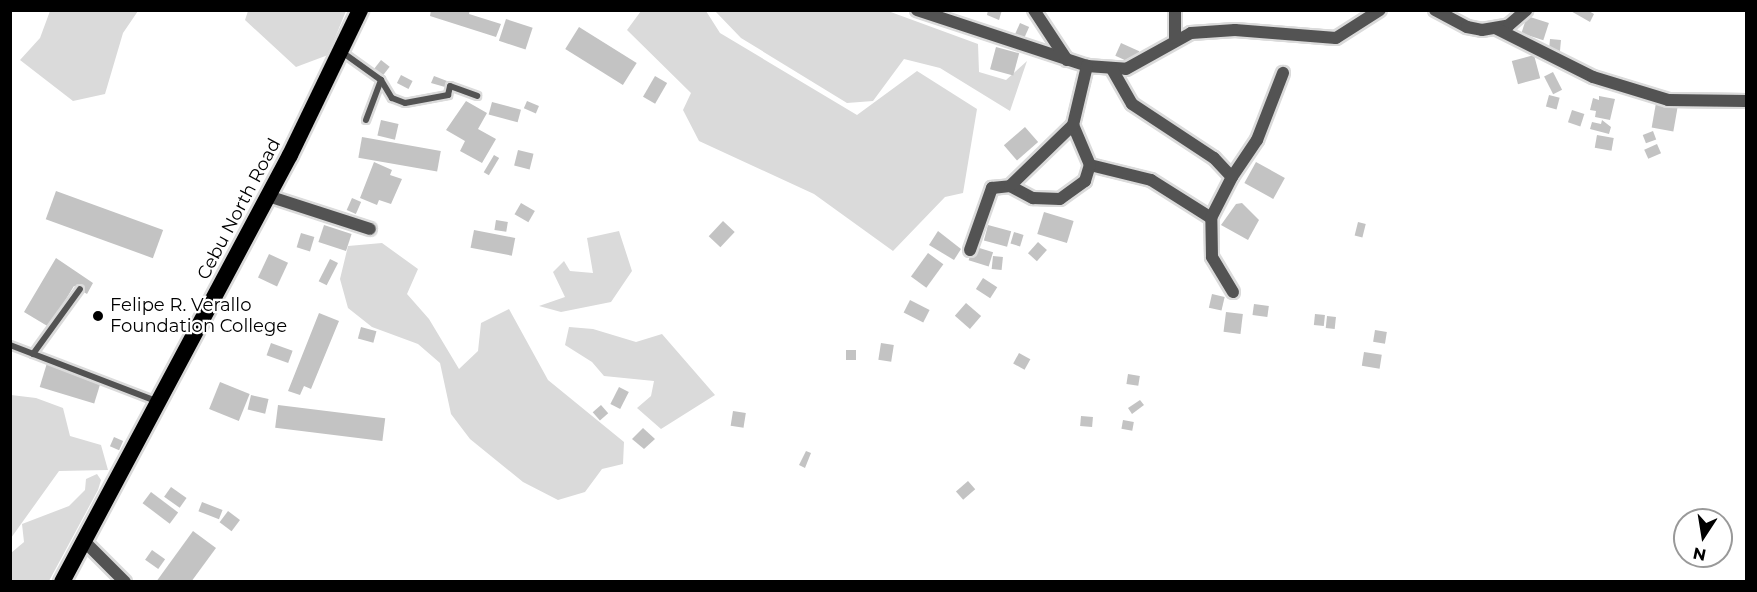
<!DOCTYPE html>
<html>
<head>
<meta charset="utf-8">
<style>
	body { margin:0 }
	#map { position:relative; width:1757px; height:592px; overflow:hidden; background:#fff; font-family:Montserrat,sans-serif }
	div>[style] { position:absolute }
	.green>* { inset:0; background:#dadada }
	.building>* { inset:0; background:#c3c3c3; transform-origin:0 0 }
	.roads { filter:drop-shadow(2px 0 #dbdbdb) drop-shadow(-2px 0 #dbdbdb) drop-shadow(0 2px #dbdbdb) drop-shadow(0 -2px #dbdbdb) }
	.service>* { height:6px; margin:-3px; padding:0 3px; transform-origin:3px; border-radius:3px; background:#535353 }
	.minor>* { height:12px; margin:-6px; padding:0 6px; transform-origin:6px; border-radius:6px; background:#535353 }
	.trunk>* { height:16px; margin:-8px; padding:0 8px; transform-origin:8px; border-radius:8px; background:#000 }
	.dots>* { width:16px; height:16px; translate:-50% -50%; box-sizing:border-box; border:3px solid #fff; border-radius:50% }
	span { translate:-50% -50%; white-space:nowrap; text-align:center; line-height:1.15; -webkit-text-stroke:4.5px #fff; paint-order:stroke }
	.street-label { font-size:18px; color:#000 }
	.poi-label { font-size:18px; color:#000 }
	.left { translate:0 -50%; text-align:left }
	.frame { position:absolute; inset:0; border:12px solid #000; pointer-events:none }
	.north { position:absolute; left:1673px; top:508px; width:60px; height:60px; box-sizing:border-box; background:#fff; border:2px solid #999; border-radius:50%; rotate:192deg; font-size:16px; font-weight:700; line-height:24px; text-align:center; color:#000 }
	.north::after { content:''; display:block; margin:auto; width:21px; height:27px; background:#000; clip-path:polygon(50% 0,100% 100%,50% 72%,0 100%) }
</style>
</head>
<body>
<div id="map">
	<div class="green">
		<i style="clip-path:polygon(50px 11px,138px 11px,123px 33px,105px 94px,73px 101px,20px 60px,40px 38px)"></i>
		<i style="clip-path:polygon(248px 11px,248px 10px,346px 11px,328px 55px,296px 67px,245px 20px)"></i>
		<i style="clip-path:polygon(641px 11px,706px 11px,720px 33px,857px 115px,917px 71px,977px 109px,963px 193px,945px 197px,893px 251px,814px 194px,699px 141px,683px 110px,691px 93px,627px 30px)"></i>
		<i style="clip-path:polygon(715px 11px,888px 11px,978px 44px,979px 72px,1006px 80px,1027px 61px,1010px 111px,940px 68px,904px 59px,873px 101px,847px 103px,741px 38px)"></i>
		<i style="clip-path:polygon(619px 231px,632px 271px,611px 302px,561px 312px,539px 306px,565px 297px,553px 272px,564px 261px,570px 271px,593px 273px,587px 238px)"></i>
		<i style="clip-path:polygon(382px 243px,418px 269px,407px 294px,429px 319px,459px 369px,478px 351px,481px 323px,509px 309px,548px 380px,624px 442px,623px 464px,602px 469px,585px 492px,558px 500px,523px 482px,470px 439px,451px 414px,440px 363px,418px 344px,372px 327px,348px 308px,340px 279px,348px 246px)"></i>
		<i style="clip-path:polygon(569px 327px,593px 329px,636px 342px,662px 334px,715px 395px,661px 429px,637px 408px,651px 396px,654px 381px,604px 376px,592px 362px,565px 345px)"></i>
		<i style="clip-path:polygon(11px 395px,36px 398px,63px 408px,70px 436px,101px 445px,108px 470px,59px 471px,11px 538px)"></i>
		<i style="clip-path:polygon(97px 474px,101px 480px,98px 490px,49px 581px,11px 581px,11px 553px,24px 542px,22px 524px,69px 506px,85px 490px,86px 479px)"></i>
	</div>
	<div class="building">
		<i style="clip-path:polygon(431px 10px,470px 10px,469px 14px,501px 24px,496px 37px,430px 16px)"></i>
		<i style="clip-path:polygon(988px 10px,1002px 10px,999px 20px,987px 15px)"></i>
		<i style="clip-path:polygon(1569px 10px,1587px 10px,1594px 14px,1590px 22px)"></i>
		<i style="left:1527px;top:16px;width:23px;height:18px;rotate:18deg"></i>
		<i style="left:506px;top:19px;width:28px;height:23px;rotate:18deg"></i>
		<i style="left:1020px;top:23px;width:10px;height:17px;rotate:24deg"></i>
		<i style="left:579px;top:27px;width:68px;height:26px;rotate:32deg"></i>
		<i style="left:1550px;top:39px;width:11px;height:13px;rotate:5deg"></i>
		<i style="left:1121px;top:43px;width:20px;height:14px;rotate:24deg"></i>
		<i style="left:996px;top:47px;width:24px;height:23px;rotate:15deg"></i>
		<i style="left:1534px;top:55px;width:24px;height:23px;rotate:75deg"></i>
		<i style="left:381px;top:60px;width:11px;height:12px;rotate:38deg"></i>
		<i style="left:1553px;top:72px;width:20px;height:10px;rotate:63deg"></i>
		<i style="left:401px;top:75px;width:13px;height:9px;rotate:27deg"></i>
		<i style="clip-path:polygon(434px 76px,447px 81px,445px 87px,431px 83px)"></i>
		<i style="left:655px;top:76px;width:14px;height:24px;rotate:30deg"></i>
		<i style="left:1549px;top:95px;width:11px;height:12px;rotate:15deg"></i>
		<i style="clip-path:polygon(1599px 96px,1615px 99px,1610px 120px,1595px 117px,1596px 111px,1590px 110px,1593px 98px,1599px 100px)"></i>
		<i style="clip-path:polygon(466px 101px,487px 113px,478px 129px,496px 139px,482px 163px,460px 151px,465px 141px,446px 130px)"></i>
		<i style="left:527px;top:101px;width:13px;height:8px;rotate:23deg"></i>
		<i style="left:492px;top:102px;width:30px;height:13px;rotate:15deg"></i>
		<i style="left:1656px;top:103px;width:22px;height:25px;rotate:10deg"></i>
		<i style="left:1572px;top:110px;width:13px;height:13px;rotate:18deg"></i>
		<i style="left:381px;top:120px;width:18px;height:16px;rotate:13deg"></i>
		<i style="clip-path:polygon(1602px 120px,1611px 127px,1609px 134px,1590px 129px,1592px 122px,1601px 124px)"></i>
		<i style="left:1025px;top:127px;width:20px;height:28px;rotate:49deg"></i>
		<i style="left:1653px;top:131px;width:9px;height:11px;rotate:69deg"></i>
		<i style="left:1597px;top:135px;width:17px;height:13px;rotate:10deg"></i>
		<i style="left:362px;top:137px;width:80px;height:21px;rotate:10deg"></i>
		<i style="left:1657px;top:144px;width:10px;height:14px;rotate:66deg"></i>
		<i style="left:518px;top:150px;width:16px;height:16px;rotate:14deg"></i>
		<i style="left:494px;top:155px;width:6px;height:20px;rotate:31deg"></i>
		<i style="clip-path:polygon(374px 162px,392px 170px,390px 175px,402px 179px,391px 204px,379px 200px,377px 205px,360px 198px)"></i>
		<i style="left:1256px;top:162px;width:33px;height:24px;rotate:29deg"></i>
		<i style="left:56px;top:191px;width:114px;height:30px;rotate:20deg"></i>
		<i style="left:352px;top:198px;width:10px;height:13px;rotate:24deg"></i>
		<i style="left:521px;top:203px;width:16px;height:13px;rotate:30deg"></i>
		<i style="clip-path:polygon(1242px 203px,1259px 220px,1248px 240px,1221px 225px,1236px 204px)"></i>
		<i style="left:1044px;top:212px;width:31px;height:23px;rotate:17deg"></i>
		<i style="left:496px;top:220px;width:12px;height:10px;rotate:9deg"></i>
		<i style="left:723px;top:221px;width:16px;height:21px;rotate:43deg"></i>
		<i style="left:1358px;top:222px;width:8px;height:14px;rotate:14deg"></i>
		<i style="left:324px;top:225px;width:29px;height:18px;rotate:18deg"></i>
		<i style="left:988px;top:225px;width:24px;height:16px;rotate:15deg"></i>
		<i style="left:474px;top:230px;width:42px;height:18px;rotate:11deg"></i>
		<i style="clip-path:polygon(938px 231px,961px 249px,954px 260px,929px 245px)"></i>
		<i style="left:1014px;top:232px;width:10px;height:12px;rotate:17deg"></i>
		<i style="left:301px;top:233px;width:14px;height:15px;rotate:17deg"></i>
		<i style="left:1038px;top:242px;width:12px;height:15px;rotate:42deg"></i>
		<i style="left:973px;top:246px;width:21px;height:15px;rotate:17deg"></i>
		<i style="left:928px;top:253px;width:19px;height:29px;rotate:36deg"></i>
		<i style="left:269px;top:254px;width:21px;height:26px;rotate:25deg"></i>
		<i style="left:993px;top:256px;width:10px;height:13px;rotate:6deg"></i>
		<i style="clip-path:polygon(56px 258px,93px 283px,87px 294px,74px 286px,49px 327px,24px 312px)"></i>
		<i style="left:330px;top:259px;width:9px;height:25px;rotate:27deg"></i>
		<i style="left:983px;top:278px;width:17px;height:13px;rotate:33deg"></i>
		<i style="left:1212px;top:294px;width:13px;height:14px;rotate:13deg"></i>
		<i style="left:910px;top:300px;width:22px;height:14px;rotate:27deg"></i>
		<i style="left:966px;top:303px;width:20px;height:17px;rotate:41deg"></i>
		<i style="left:1254px;top:304px;width:15px;height:11px;rotate:8deg"></i>
		<i style="left:1226px;top:312px;width:17px;height:20px;rotate:7deg"></i>
		<i style="clip-path:polygon(319px 313px,339px 321px,311px 389px,304px 386px,300px 395px,288px 391px)"></i>
		<i style="left:1315px;top:314px;width:10px;height:11px;rotate:6deg"></i>
		<i style="left:1327px;top:316px;width:9px;height:12px;rotate:6deg"></i>
		<i style="left:361px;top:327px;width:16px;height:12px;rotate:15deg"></i>
		<i style="left:1375px;top:330px;width:12px;height:12px;rotate:9deg"></i>
		<i style="left:271px;top:343px;width:23px;height:13px;rotate:20deg"></i>
		<i style="left:881px;top:343px;width:13px;height:17px;rotate:9deg"></i>
		<i style="left:846px;top:350px;width:10px;height:10px"></i>
		<i style="left:1364px;top:352px;width:18px;height:14px;rotate:9deg"></i>
		<i style="left:1019px;top:353px;width:13px;height:12px;rotate:29deg"></i>
		<i style="left:47px;top:363px;width:57px;height:25px;rotate:17deg"></i>
		<i style="left:1128px;top:374px;width:12px;height:10px;rotate:9deg"></i>
		<i style="left:220px;top:382px;width:32px;height:29px;rotate:22deg"></i>
		<i style="left:619px;top:387px;width:11px;height:19px;rotate:27deg"></i>
		<i style="left:251px;top:395px;width:18px;height:15px;rotate:13deg"></i>
		<i style="clip-path:polygon(1140px 400px,1144px 405px,1132px 414px,1128px 408px)"></i>
		<i style="left:278px;top:405px;width:108px;height:23px;rotate:7deg"></i>
		<i style="left:601px;top:405px;width:11px;height:11px;rotate:49deg"></i>
		<i style="left:733px;top:411px;width:13px;height:15px;rotate:9deg"></i>
		<i style="left:1081px;top:416px;width:12px;height:10px;rotate:5deg"></i>
		<i style="left:1123px;top:420px;width:11px;height:9px;rotate:10deg"></i>
		<i style="clip-path:polygon(643px 428px,655px 439px,644px 449px,632px 439px)"></i>
		<i style="left:114px;top:437px;width:10px;height:10px;rotate:24deg"></i>
		<i style="clip-path:polygon(806px 451px,811px 453px,805px 468px,799px 465px)"></i>
		<i style="left:968px;top:481px;width:11px;height:16px;rotate:49deg"></i>
		<i style="left:171px;top:487px;width:19px;height:12px;rotate:35deg"></i>
		<i style="left:151px;top:492px;width:34px;height:14px;rotate:37deg"></i>
		<i style="left:202px;top:502px;width:22px;height:10px;rotate:21deg"></i>
		<i style="left:228px;top:511px;width:15px;height:14px;rotate:37deg"></i>
		<i style="clip-path:polygon(193px 531px,216px 548px,191px 582px,156px 582px)"></i>
		<i style="left:152px;top:550px;width:16px;height:12px;rotate:35deg"></i>
	</div>
	<div class="roads">
		<div class="service">
			<i style="left:342px;top:52px;width:48px;rotate:35.7deg"></i>
			<i style="left:381px;top:80px;width:21px;rotate:59deg"></i>
			<i style="left:392px;top:98px;width:14px;rotate:21deg"></i>
			<i style="left:405px;top:103px;width:44px;rotate:-10.5deg"></i>
			<i style="left:448px;top:95px;width:9px;rotate:-77deg"></i>
			<i style="left:450px;top:86px;width:29px;rotate:20deg"></i>
			<i style="left:366px;top:120px;width:43px;rotate:-69.4deg"></i>
			<i style="left:10px;top:345px;width:156px;rotate:21deg"></i>
			<i style="left:33px;top:354px;width:80px;rotate:-54.1deg"></i>
		</div>
		<div class="minor">
			<i style="left:917px;top:10px;width:179px;rotate:18.2deg"></i>
			<i style="left:1087px;top:66px;width:39px;rotate:4deg"></i>
			<i style="left:1126px;top:69px;width:74px;rotate:-29deg"></i>
			<i style="left:1191px;top:33px;width:44px;rotate:-3.9deg"></i>
			<i style="left:1235px;top:30px;width:101px;rotate:4.5deg"></i>
			<i style="left:1336px;top:38px;width:52px;rotate:-32.5deg"></i>
			<i style="left:1034px;top:10px;width:60px;rotate:56.6deg"></i>
			<i style="left:1435px;top:10px;width:36px;rotate:28deg"></i>
			<i style="left:1467px;top:27px;width:15px;rotate:11deg"></i>
			<i style="left:1482px;top:30px;width:27px;rotate:-10deg"></i>
			<i style="left:1509px;top:25px;width:23px;rotate:-41deg"></i>
			<i style="left:1497px;top:29px;width:107px;rotate:26.6deg"></i>
			<i style="left:1593px;top:77px;width:78px;rotate:17deg"></i>
			<i style="left:1668px;top:100px;width:78px;rotate:0.7deg"></i>
			<i style="left:1175px;top:38px;width:28px;rotate:-90deg"></i>
			<i style="left:1112px;top:69px;width:40px;rotate:60.3deg"></i>
			<i style="left:1132px;top:104px;width:98px;rotate:33.4deg"></i>
			<i style="left:1214px;top:158px;width:26px;rotate:47deg"></i>
			<i style="left:1090px;top:165px;width:63px;rotate:13.8deg"></i>
			<i style="left:1151px;top:180px;width:71px;rotate:32.3deg"></i>
			<i style="left:1010px;top:186px;width:26px;rotate:28deg"></i>
			<i style="left:1033px;top:198px;width:27px;rotate:2deg"></i>
			<i style="left:1060px;top:199px;width:31px;rotate:-36deg"></i>
			<i style="left:1085px;top:181px;width:17px;rotate:-73deg"></i>
			<i style="left:1090px;top:165px;width:43px;rotate:-113deg"></i>
			<i style="left:268px;top:196px;width:107px;rotate:17.9deg"></i>
			<i style="left:970px;top:250px;width:66px;rotate:-70.5deg"></i>
			<i style="left:992px;top:188px;width:18px;rotate:-6deg"></i>
			<i style="left:1010px;top:186px;width:88px;rotate:-44.1deg"></i>
			<i style="left:1073px;top:125px;width:61px;rotate:-76.7deg"></i>
			<i style="left:1233px;top:292px;width:41px;rotate:-121deg"></i>
			<i style="left:1212px;top:257px;width:39px;rotate:-91deg"></i>
			<i style="left:1211px;top:218px;width:46px;rotate:-62.9deg"></i>
			<i style="left:1232px;top:177px;width:45px;rotate:-56deg"></i>
			<i style="left:1257px;top:140px;width:72px;rotate:-68.8deg"></i>
			<i style="left:84px;top:541px;width:58px;rotate:45deg"></i>
		</div>
		<div class="trunk">
			<i style="left:62px;top:582px;width:484px;rotate:-61.9deg"></i>
			<i style="left:290px;top:155px;width:161px;rotate:-64.2deg"></i>
		</div>
	</div>
	<div class="dots">
		<i style="left:98px;top:316px;background:#000"></i>
	</div>
	<div class="street-label">
		<span style="left:239px;top:209px;rotate:-62deg">Cebu North Road</span>
	</div>
	<div class="poi-label">
		<span class="left" style="left:110px;top:316px">Felipe R. Verallo<br>Foundation College</span>
	</div>
	<div class="frame"></div>
	<div class="north">N</div>
</div>
</body>
</html>
